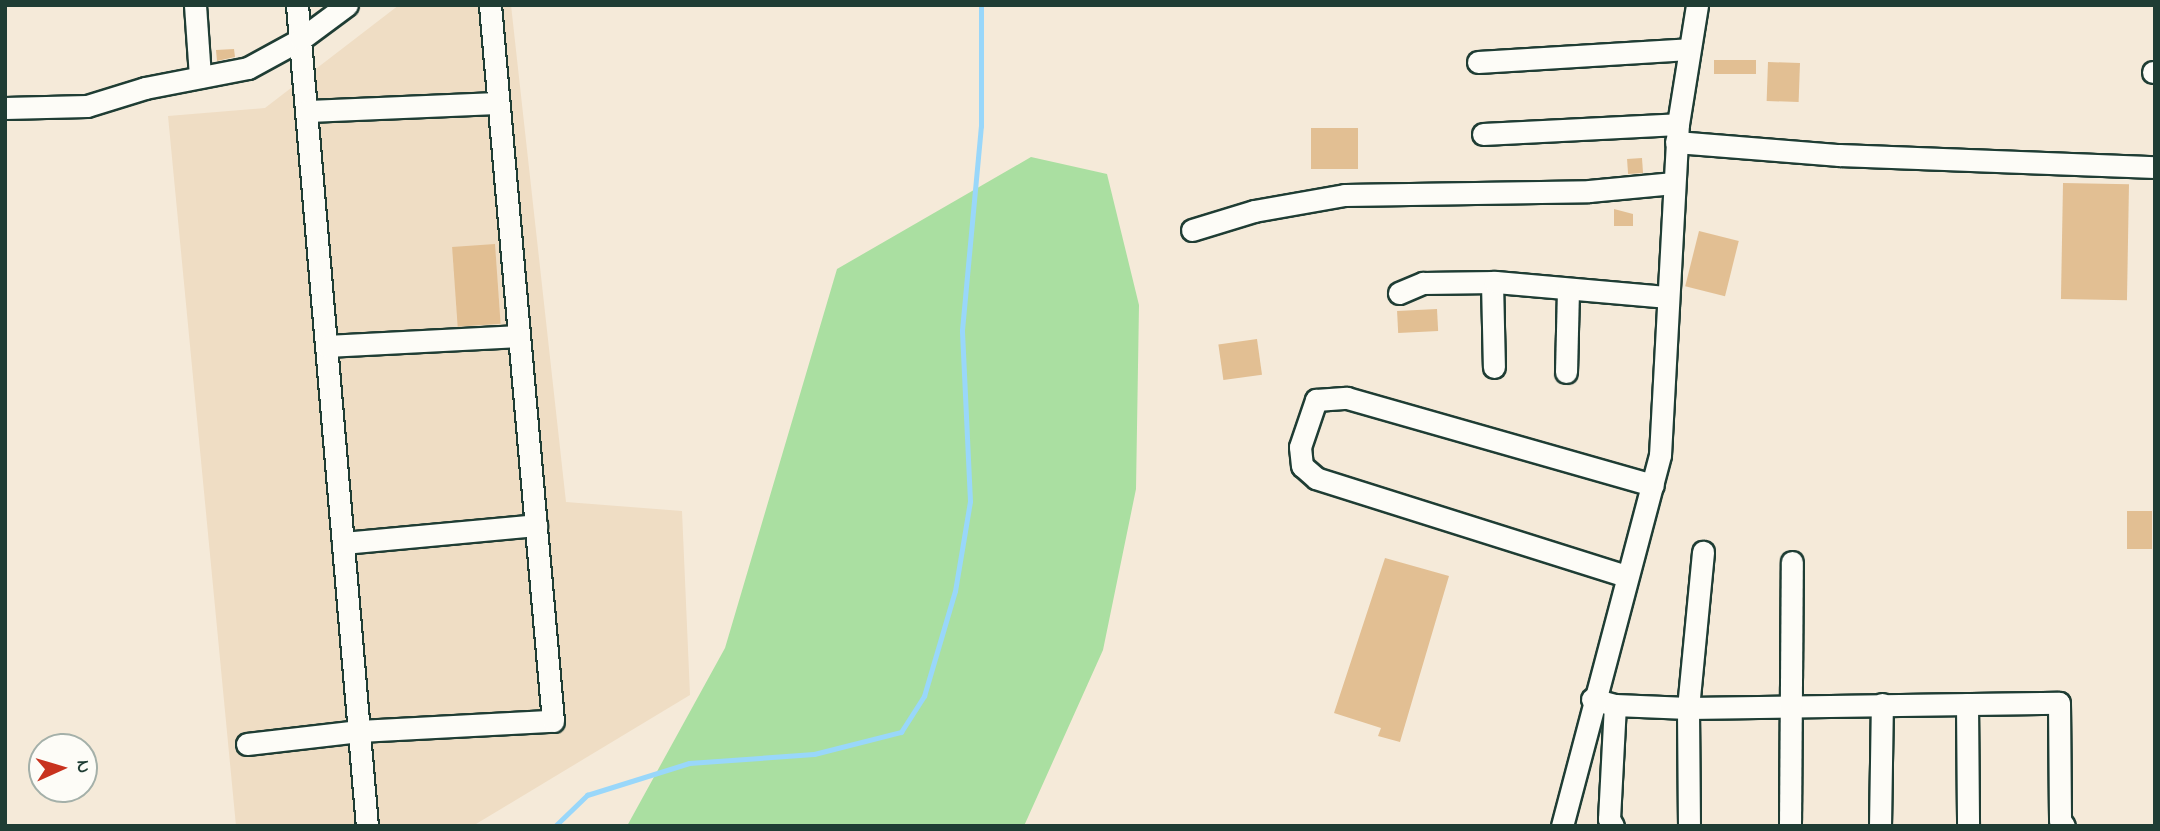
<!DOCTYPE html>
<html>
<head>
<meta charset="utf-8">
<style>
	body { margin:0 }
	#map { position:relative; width:2160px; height:831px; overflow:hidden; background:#f5ead9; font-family:"Indie Flower",sans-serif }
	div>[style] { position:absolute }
	.built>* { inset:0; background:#efddc4 }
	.green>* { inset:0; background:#aadfa1 }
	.stream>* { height:5px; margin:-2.5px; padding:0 2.5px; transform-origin:2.5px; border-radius:2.5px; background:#99d7fa }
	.building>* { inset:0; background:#e2bf93; transform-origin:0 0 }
	.roads { filter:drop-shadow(2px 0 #1f3d34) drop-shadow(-2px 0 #1f3d34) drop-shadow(0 2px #1f3d34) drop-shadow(0 -2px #1f3d34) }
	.minor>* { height:21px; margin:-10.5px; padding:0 10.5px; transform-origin:10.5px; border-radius:10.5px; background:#fdfcf7 }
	span { translate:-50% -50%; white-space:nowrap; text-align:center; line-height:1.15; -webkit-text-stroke:5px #fdfcf7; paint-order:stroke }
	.frame { position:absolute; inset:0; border:7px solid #1f3d34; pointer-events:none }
	.north { position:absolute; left:28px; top:733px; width:70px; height:70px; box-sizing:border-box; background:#fdfcf7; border:2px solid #a4b0a9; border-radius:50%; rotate:86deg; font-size:19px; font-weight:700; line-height:28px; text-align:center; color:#1f3d34 }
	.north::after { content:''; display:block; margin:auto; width:24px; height:32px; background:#c8321e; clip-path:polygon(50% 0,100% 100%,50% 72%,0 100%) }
</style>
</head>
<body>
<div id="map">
	<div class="built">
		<i style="clip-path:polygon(399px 5px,511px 5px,566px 502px,682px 511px,690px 695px,476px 824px,236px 826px,168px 116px,265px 108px)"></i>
	</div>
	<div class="green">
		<i style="clip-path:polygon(1031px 157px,1107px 174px,1139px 305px,1136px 489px,1103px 650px,1024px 826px,627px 826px,725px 648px,837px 269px)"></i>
	</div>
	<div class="stream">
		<i style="left:555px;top:826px;width:45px;rotate:-44.1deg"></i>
		<i style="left:587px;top:795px;width:107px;rotate:-17.4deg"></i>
		<i style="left:689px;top:763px;width:125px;rotate:-4.1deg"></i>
		<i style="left:814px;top:754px;width:90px;rotate:-14.2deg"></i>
		<i style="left:901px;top:732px;width:43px;rotate:-57.4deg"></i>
		<i style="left:924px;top:696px;width:109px;rotate:-73.6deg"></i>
		<i style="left:955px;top:591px;width:91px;rotate:-80.5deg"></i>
		<i style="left:970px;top:501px;width:171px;rotate:-92.7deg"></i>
		<i style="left:962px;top:330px;width:205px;rotate:-84.7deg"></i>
		<i style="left:981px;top:126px;width:121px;rotate:-90deg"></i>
	</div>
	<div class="building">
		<i style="clip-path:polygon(234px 49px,235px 57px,217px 61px,216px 50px)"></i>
		<i style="left:1756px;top:60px;width:14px;height:42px;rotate:90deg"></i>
		<i style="left:1768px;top:62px;width:32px;height:39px;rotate:2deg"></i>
		<i style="left:1358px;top:128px;width:41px;height:47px;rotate:90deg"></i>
		<i style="left:1642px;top:158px;width:15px;height:15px;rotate:86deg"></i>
		<i style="left:2063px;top:183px;width:66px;height:116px;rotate:1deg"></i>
		<i style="clip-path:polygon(1614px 209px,1633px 214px,1633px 226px,1614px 226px)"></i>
		<i style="left:1699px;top:231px;width:41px;height:57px;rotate:14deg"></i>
		<i style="left:495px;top:244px;width:80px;height:43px;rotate:86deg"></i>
		<i style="left:1437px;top:309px;width:22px;height:40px;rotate:87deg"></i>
		<i style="left:1257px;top:339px;width:36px;height:39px;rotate:82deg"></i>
		<i style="left:2127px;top:511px;width:25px;height:38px"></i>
		<i style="clip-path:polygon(1385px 558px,1449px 576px,1400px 742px,1378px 736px,1381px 728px,1334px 713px)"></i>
	</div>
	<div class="roads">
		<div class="minor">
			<i style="left:195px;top:5px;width:72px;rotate:86deg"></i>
			<i style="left:297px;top:5px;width:824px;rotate:85.13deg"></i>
			<i style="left:1478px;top:62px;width:211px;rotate:-3.5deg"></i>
			<i style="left:2153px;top:72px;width:2px"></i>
			<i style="left:5px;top:108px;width:82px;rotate:-1.4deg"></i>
			<i style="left:87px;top:106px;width:61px;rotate:-17.2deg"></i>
			<i style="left:145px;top:88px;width:105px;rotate:-11deg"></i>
			<i style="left:248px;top:68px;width:60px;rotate:-28.7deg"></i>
			<i style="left:301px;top:39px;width:57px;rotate:-36.5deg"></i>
			<i style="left:307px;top:111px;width:191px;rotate:-2.4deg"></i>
			<i style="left:1483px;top:134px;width:195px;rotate:-2.9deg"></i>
			<i style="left:1676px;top:142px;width:164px;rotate:4.6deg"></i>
			<i style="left:1839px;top:155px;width:316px;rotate:2.2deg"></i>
			<i style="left:1192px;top:230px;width:65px;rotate:-17deg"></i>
			<i style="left:1254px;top:211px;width:92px;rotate:-10deg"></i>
			<i style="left:1345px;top:195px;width:244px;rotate:-0.9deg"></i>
			<i style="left:1589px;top:191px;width:85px;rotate:-5.4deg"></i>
			<i style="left:1492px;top:282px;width:85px;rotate:88.7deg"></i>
			<i style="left:1399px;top:293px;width:26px;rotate:-23deg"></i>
			<i style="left:1423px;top:283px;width:72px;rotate:-0.8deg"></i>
			<i style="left:1495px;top:282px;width:172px;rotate:5deg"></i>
			<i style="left:327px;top:346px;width:192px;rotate:-3deg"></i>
			<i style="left:1566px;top:372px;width:83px;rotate:-88.6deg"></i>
			<i style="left:343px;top:543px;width:194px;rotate:-5.3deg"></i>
			<i style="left:1626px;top:576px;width:325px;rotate:-162.5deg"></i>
			<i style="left:1316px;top:478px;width:18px;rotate:-139deg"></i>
			<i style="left:1302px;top:466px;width:19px;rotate:-96deg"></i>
			<i style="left:1300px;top:447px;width:50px;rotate:-71.2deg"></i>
			<i style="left:1316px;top:400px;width:31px;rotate:-4deg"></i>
			<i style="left:1347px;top:398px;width:318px;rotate:15.9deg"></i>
			<i style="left:1592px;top:699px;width:24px;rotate:15deg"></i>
			<i style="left:1615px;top:705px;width:73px;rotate:2.4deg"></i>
			<i style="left:1688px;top:708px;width:371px;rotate:-0.8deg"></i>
			<i style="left:2059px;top:703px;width:117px;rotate:89.5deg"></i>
			<i style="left:2060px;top:820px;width:7px;rotate:56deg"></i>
			<i style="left:1967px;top:704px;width:122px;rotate:89.5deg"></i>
			<i style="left:247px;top:744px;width:113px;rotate:-6.6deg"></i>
			<i style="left:359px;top:731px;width:194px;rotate:-3deg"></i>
			<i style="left:553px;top:721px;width:719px;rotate:-95.03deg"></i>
			<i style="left:1562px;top:826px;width:384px;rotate:-75.2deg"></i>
			<i style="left:1660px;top:455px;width:331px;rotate:-86.9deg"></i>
			<i style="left:1678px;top:124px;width:121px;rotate:-80.9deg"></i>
			<i style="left:1613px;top:826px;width:8px;rotate:-120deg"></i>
			<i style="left:1609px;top:819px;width:114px;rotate:-87deg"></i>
			<i style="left:1689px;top:826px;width:118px;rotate:-90.5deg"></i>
			<i style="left:1688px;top:708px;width:157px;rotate:-84.5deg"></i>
			<i style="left:1790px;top:826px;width:264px;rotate:-89.6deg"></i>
			<i style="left:1880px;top:826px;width:122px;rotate:-89.1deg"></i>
		</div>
	</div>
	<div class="frame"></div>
	<div class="north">N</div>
</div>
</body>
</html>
